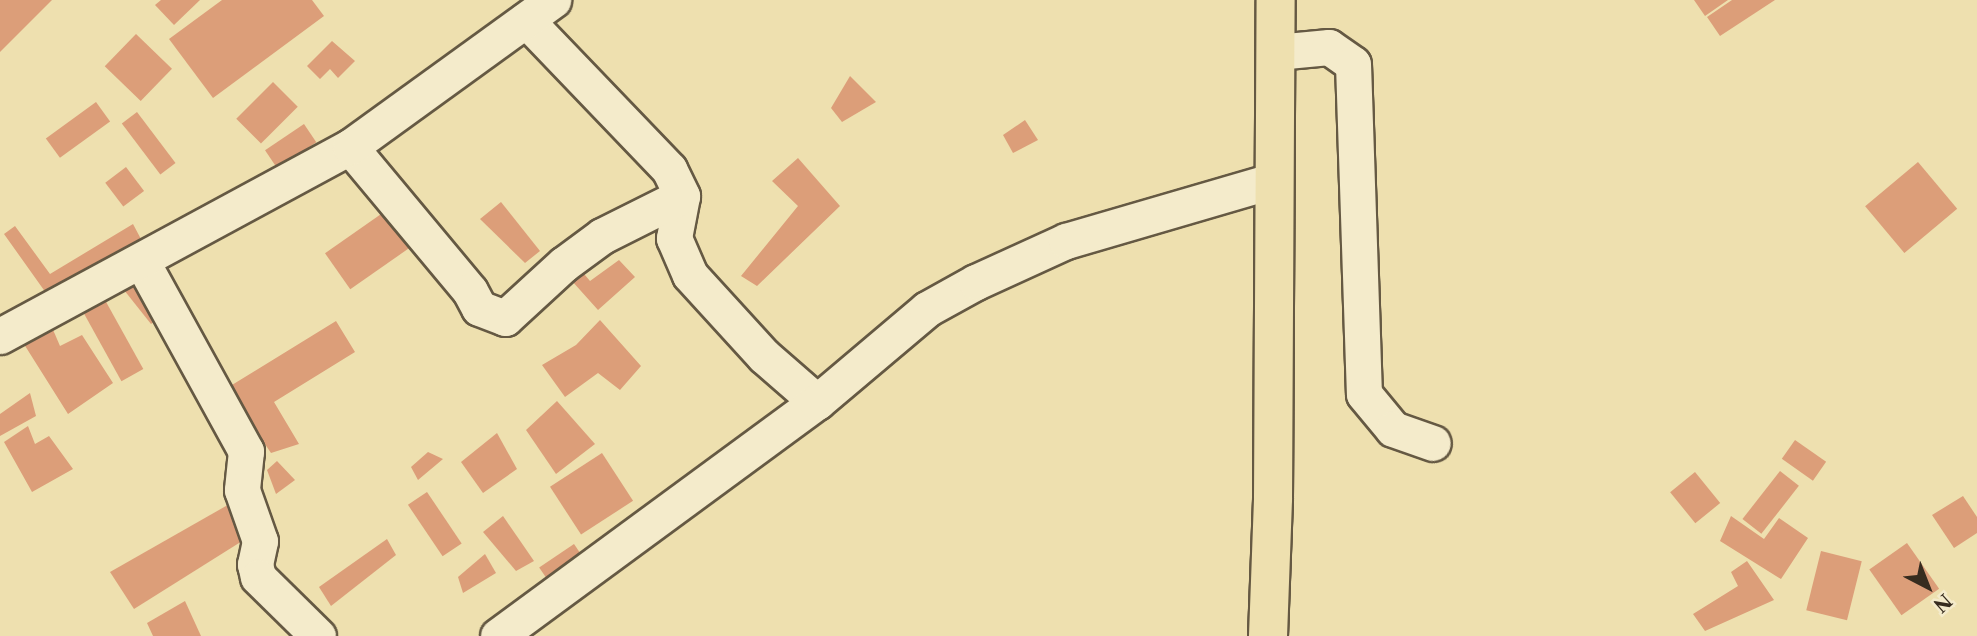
<!DOCTYPE html>
<html>
<head>
<meta charset="utf-8">
<style>
	body { margin:0 }
	#map { position:relative; width:1977px; height:636px; overflow:hidden; background:#eee0af; font-family:"Libre Caslon Text",serif }
	div>[style] { position:absolute }
	.building>* { inset:0; background:#dc9e79; transform-origin:0 0 }
	.roads { filter:drop-shadow(2px 0 #655943) drop-shadow(-2px 0 #655943) drop-shadow(0 2px #655943) drop-shadow(0 -2px #655943) }
	.minor>* { height:35px; margin:-17.5px; padding:0 17.5px; transform-origin:17.5px; border-radius:17.5px; background:#f4ebcb }
	.major>* { height:38px; margin:-19px; padding:0 19px; transform-origin:19px; border-radius:19px; background:#eee0af }
	span { translate:-50% -50%; white-space:nowrap; text-align:center; line-height:1.15; -webkit-text-stroke:6px #f4ebcb; paint-order:stroke }
	.north { position:absolute; left:1893px; top:552px; width:70px; height:70px; -webkit-text-stroke:5px #f4ebcb; paint-order:stroke; rotate:138deg; font-size:19px; font-weight:700; line-height:28px; text-align:center; color:#372c1f }
	.north::after { content:''; display:block; margin:auto; width:24px; height:32px; background:#372c1f; clip-path:polygon(50% 0,100% 100%,50% 72%,0 100%) }
</style>
</head>
<body>
<div id="map">
	<div class="building">
		<i style="clip-path:polygon(0 0,52px 0,0 52px)"></i>
		<i style="clip-path:polygon(161px 0,200px 0,174px 25px,155px 5px)"></i>
		<i style="clip-path:polygon(222px 0,312px 0,324px 16px,213px 98px,169px 39px)"></i>
		<i style="clip-path:polygon(1694px 0,1728px 0,1705px 16px)"></i>
		<i style="clip-path:polygon(1732px 0,1775px 0,1720px 36px,1707px 17px)"></i>
		<i style="left:136px;top:34px;width:50px;height:45px;rotate:44deg"></i>
		<i style="clip-path:polygon(332px 41px,355px 61px,338px 78px,330px 69px,320px 79px,307px 66px)"></i>
		<i style="clip-path:polygon(850px 76px,876px 102px,842px 122px,831px 108px)"></i>
		<i style="left:273px;top:82px;width:35px;height:52px;rotate:45deg"></i>
		<i style="left:96px;top:102px;width:24px;height:62px;rotate:54deg"></i>
		<i style="left:137px;top:112px;width:64px;height:19px;rotate:53deg"></i>
		<i style="clip-path:polygon(1025px 120px,1038px 140px,1013px 153px,1003px 135px)"></i>
		<i style="left:304px;top:124px;width:22px;height:47px;rotate:56deg"></i>
		<i style="clip-path:polygon(798px 158px,840px 206px,757px 286px,741px 276px,798px 206px,772px 181px)"></i>
		<i style="left:1918px;top:162px;width:61px;height:69px;rotate:50deg"></i>
		<i style="left:126px;top:167px;width:30px;height:26px;rotate:53deg"></i>
		<i style="clip-path:polygon(501px 202px,540px 251px,525px 263px,480px 219px)"></i>
		<i style="left:384px;top:212px;width:44px;height:72px;rotate:55deg"></i>
		<i style="clip-path:polygon(133px 224px,142px 241px,46px 293px,4px 234px,15px 226px,50px 274px)"></i>
		<i style="clip-path:polygon(619px 260px,635px 277px,598px 310px,563px 271px,574px 262px,590px 281px)"></i>
		<i style="clip-path:polygon(138px 281px,159px 318px,151px 324px,124px 290px)"></i>
		<i style="left:105px;top:300px;width:79px;height:25px;rotate:61deg"></i>
		<i style="clip-path:polygon(600px 320px,641px 366px,620px 390px,598px 373px,565px 397px,542px 365px,576px 345px)"></i>
		<i style="clip-path:polygon(336px 321px,355px 352px,274px 402px,299px 444px,271px 453px,227px 388px)"></i>
		<i style="clip-path:polygon(51px 325px,60px 346px,82px 335px,113px 383px,68px 414px,22px 341px)"></i>
		<i style="clip-path:polygon(30px 393px,36px 416px,0 436px,0 414px)"></i>
		<i style="clip-path:polygon(557px 401px,595px 444px,556px 474px,526px 430px)"></i>
		<i style="clip-path:polygon(28px 426px,35px 444px,49px 436px,73px 469px,32px 492px,4px 442px)"></i>
		<i style="clip-path:polygon(497px 433px,517px 469px,483px 493px,461px 462px)"></i>
		<i style="left:1795px;top:440px;width:38px;height:23px;rotate:35deg"></i>
		<i style="clip-path:polygon(428px 452px,443px 459px,418px 480px,411px 467px)"></i>
		<i style="left:602px;top:453px;width:57px;height:62px;rotate:57deg"></i>
		<i style="clip-path:polygon(277px 461px,295px 480px,276px 494px,267px 470px)"></i>
		<i style="left:1780px;top:471px;width:24px;height:61px;rotate:38deg"></i>
		<i style="left:1695px;top:472px;width:40px;height:32px;rotate:51deg"></i>
		<i style="left:427px;top:492px;width:62px;height:23px;rotate:56deg"></i>
		<i style="clip-path:polygon(1963px 496px,1977px 517px,1977px 533px,1954px 548px,1932px 515px)"></i>
		<i style="clip-path:polygon(233px 502px,247px 538px,134px 609px,110px 572px)"></i>
		<i style="clip-path:polygon(503px 516px,534px 561px,516px 571px,483px 532px)"></i>
		<i style="clip-path:polygon(1731px 516px,1764px 539px,1779px 518px,1808px 538px,1781px 579px,1720px 541px)"></i>
		<i style="clip-path:polygon(387px 539px,396px 555px,331px 606px,319px 587px)"></i>
		<i style="left:1907px;top:543px;width:56px;height:46px;rotate:55deg"></i>
		<i style="left:574px;top:544px;width:14px;height:42px;rotate:56deg"></i>
		<i style="left:1821px;top:551px;width:42px;height:61px;rotate:14deg"></i>
		<i style="clip-path:polygon(485px 554px,496px 573px,463px 593px,458px 577px)"></i>
		<i style="clip-path:polygon(1747px 561px,1774px 600px,1705px 631px,1693px 614px,1738px 586px,1731px 572px)"></i>
		<i style="clip-path:polygon(185px 601px,201px 636px,153px 636px,147px 623px)"></i>
	</div>
	<div class="roads">
		<div class="minor">
			<i style="left:526px;top:20px;width:207px;rotate:46.2deg"></i>
			<i style="left:669px;top:169px;width:30px;rotate:64deg"></i>
			<i style="left:682px;top:196px;width:43px;rotate:100.8deg"></i>
			<i style="left:674px;top:238px;width:40px;rotate:66.6deg"></i>
			<i style="left:690px;top:275px;width:110px;rotate:47.6deg"></i>
			<i style="left:764px;top:356px;width:70px;rotate:41deg"></i>
			<i style="left:1276px;top:52px;width:53px;rotate:-5.4deg"></i>
			<i style="left:1329px;top:47px;width:29px;rotate:35deg"></i>
			<i style="left:1353px;top:64px;width:330px;rotate:88.1deg"></i>
			<i style="left:1364px;top:394px;width:45px;rotate:50.4deg"></i>
			<i style="left:1393px;top:429px;width:42px;rotate:19.3deg"></i>
			<i style="left:350px;top:147px;width:187px;rotate:50.2deg"></i>
			<i style="left:470px;top:291px;width:19px;rotate:62deg"></i>
			<i style="left:479px;top:308px;width:28px;rotate:21deg"></i>
			<i style="left:505px;top:318px;width:80px;rotate:-42.5deg"></i>
			<i style="left:564px;top:264px;width:47px;rotate:-36.4deg"></i>
			<i style="left:602px;top:236px;width:89px;rotate:-26.6deg"></i>
			<i style="left:142px;top:262px;width:216px;rotate:61.2deg"></i>
			<i style="left:246px;top:451px;width:39px;rotate:96deg"></i>
			<i style="left:242px;top:490px;width:54px;rotate:70.6deg"></i>
			<i style="left:260px;top:541px;width:24px;rotate:102deg"></i>
			<i style="left:255px;top:564px;width:13px;rotate:77deg"></i>
			<i style="left:258px;top:577px;width:84px;rotate:44.5deg"></i>
			<i style="left:0;top:336px;width:398px;rotate:-28.4deg"></i>
			<i style="left:350px;top:147px;width:251px;rotate:-35.9deg"></i>
			<i style="left:498px;top:636px;width:396px;rotate:-36.3deg"></i>
			<i style="left:817px;top:402px;width:144px;rotate:-40.2deg"></i>
			<i style="left:927px;top:309px;width:56px;rotate:-28.9deg"></i>
			<i style="left:976px;top:282px;width:99px;rotate:-24.5deg"></i>
			<i style="left:1066px;top:241px;width:217px;rotate:-16.3deg"></i>
		</div>
		<div class="major">
			<i style="left:1268px;top:636px;width:138px;rotate:-87.9deg"></i>
			<i style="left:1273px;top:498px;width:498px;rotate:-89.7deg"></i>
		</div>
	</div>
	<div class="north">N</div>
</div>
</body>
</html>
